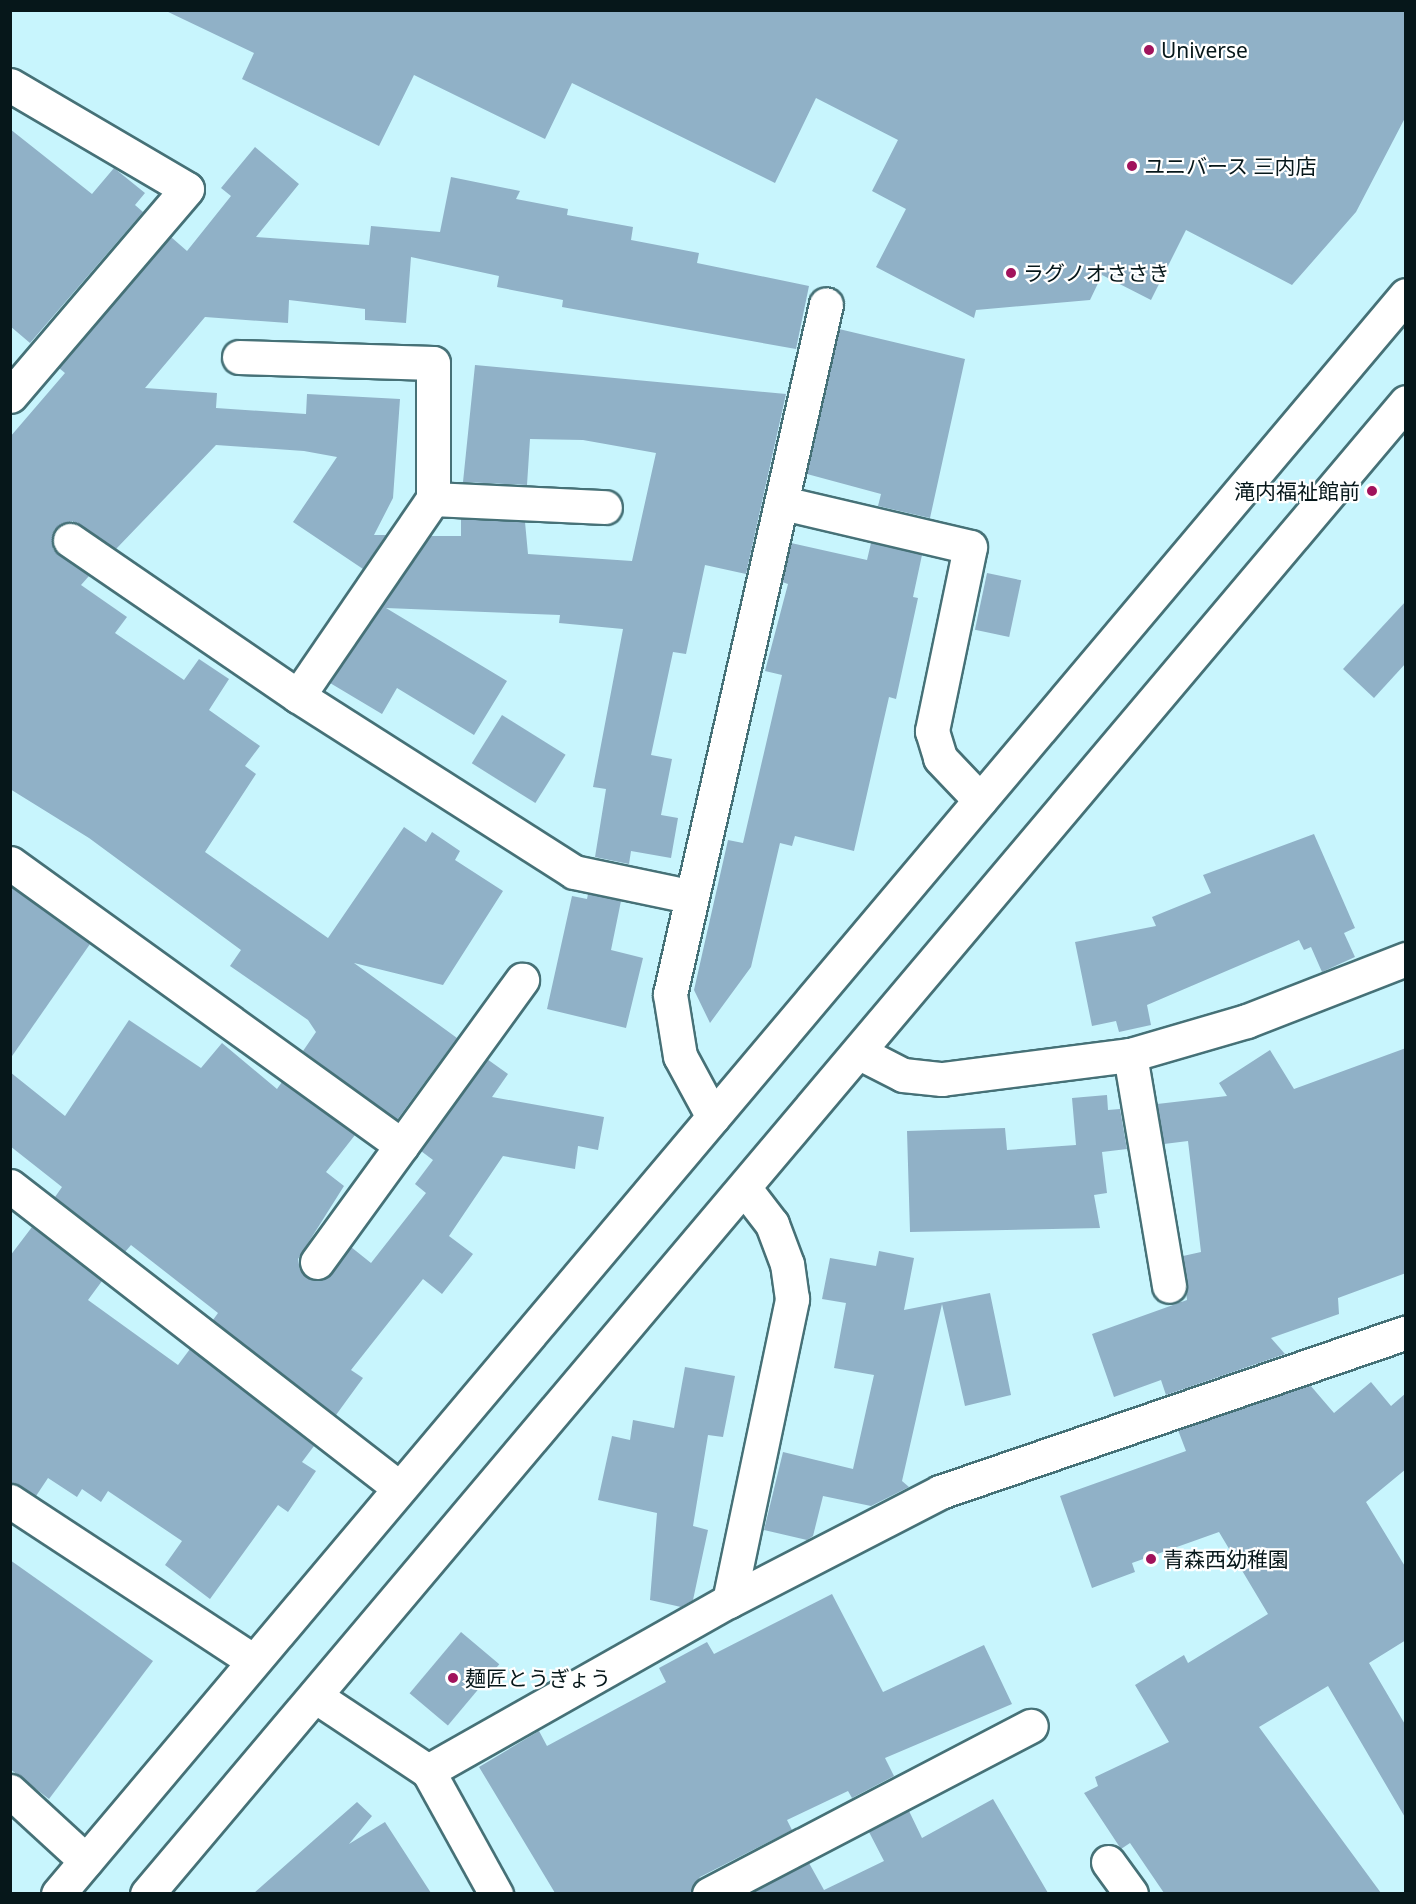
<!DOCTYPE html>
<html>
<head>
<meta charset="utf-8">
<style>
	body { margin:0 }
	#map { position:relative; width:1416px; height:1904px; overflow:hidden; background:#c8f5fd; font-family:"Noto Sans","Noto Sans JP",sans-serif }
	div>[style] { position:absolute }
	.building>* { inset:0; background:#90b1c7; transform-origin:0 0 }
	.roads { filter:drop-shadow(2px 0 #467177) drop-shadow(-2px 0 #467177) drop-shadow(0 2px #467177) drop-shadow(0 -2px #467177) }
	.minor>* { height:33px; margin:-16.5px; padding:0 16.5px; transform-origin:16.5px; border-radius:16.5px; background:#fff }
	.dots>* { width:16px; height:16px; translate:-50% -50%; box-sizing:border-box; border:3px solid #fff; border-radius:50% }
	span { translate:-50% -50%; white-space:nowrap; text-align:center; line-height:1.15; -webkit-text-stroke:4.5px #fff; paint-order:stroke }
	.poi-label { font-size:21px; color:#06171a }
	.left { translate:0 -50%; text-align:left }
	.right { translate:-100% -50%; text-align:right }
	.frame { position:absolute; inset:0; border:12px solid #06171a; pointer-events:none }
</style>
</head>
<body>
<div id="map">
	<div class="building">
		<i style="clip-path:polygon(164px 10px,1406px 10px,1406px 116px,1356px 212px,1292px 285px,1186px 230px,1151px 300px,1102px 275px,1090px 300px,976px 310px,974px 318px,876px 267px,906px 209px,872px 191px,898px 140px,816px 98px,775px 183px,572px 83px,545px 139px,414px 75px,379px 146px,242px 79px,254px 53px)"></i>
		<i style="clip-path:polygon(10px 129px,92px 194px,114px 168px,145px 193px,135px 205px,143px 212px,30px 343px,10px 326px)"></i>
		<i style="clip-path:polygon(255px 147px,299px 184px,256px 237px,369px 245px,371px 226px,440px 232px,451px 177px,520px 191px,516px 199px,568px 209px,567px 215px,633px 227px,631px 240px,699px 253px,697px 263px,809px 286px,796px 349px,562px 307px,563px 300px,497px 287px,499px 276px,411px 257px,406px 323px,365px 320px,365px 309px,289px 300px,288px 323px,205px 317px,145px 388px,217px 393px,216px 408px,306px 414px,307px 394px,400px 399px,393px 498px,374px 535px,386px 535px,363px 569px,293px 522px,337px 457px,304px 451px,216px 445px,116px 549px,72px 521px,54px 530px,53px 549px,89px 576px,81px 585px,127px 617px,115px 633px,184px 680px,199px 659px,229px 679px,209px 710px,260px 746px,245px 766px,256px 774px,205px 852px,328px 938px,404px 827px,426px 842px,432px 832px,460px 851px,455px 860px,503px 891px,443px 985px,354px 963px,457px 1038px,397px 1120px,303px 1051px,316px 1032px,308px 1020px,230px 966px,241px 950px,89px 838px,10px 789px,10px 437px,65px 373px,59px 368px,171px 237px,187px 251px,231px 196px,221px 188px)"></i>
		<i style="clip-path:polygon(839px 329px,965px 359px,930px 518px,878px 506px,881px 494px,807px 474px)"></i>
		<i style="clip-path:polygon(475px 365px,786px 394px,746px 574px,705px 565px,686px 654px,673px 652px,651px 755px,672px 759px,661px 815px,678px 818px,671px 858px,631px 851px,629px 864px,595px 857px,606px 789px,593px 787px,623px 629px,559px 623px,560px 615px,386px 608px,507px 681px,474px 735px,397px 688px,382px 714px,330px 683px,430px 536px,461px 536px,461px 519px,525px 522px,528px 554px,632px 561px,656px 453px,583px 440px,530px 439px,527px 485px,463px 482px)"></i>
		<i style="clip-path:polygon(791px 543px,867px 560px,871px 543px,922px 555px,913px 597px,918px 598px,896px 699px,889px 697px,854px 851px,795px 836px,792px 846px,780px 843px,751px 967px,710px 1023px,694px 990px,728px 840px,743px 843px,782px 675px,765px 671px,788px 584px,782px 582px)"></i>
		<i style="left:987px;top:573px;width:35px;height:58px;rotate:12deg"></i>
		<i style="clip-path:polygon(1406px 601px,1406px 663px,1374px 698px,1343px 669px)"></i>
		<i style="left:502px;top:715px;width:75px;height:57px;rotate:32deg"></i>
		<i style="clip-path:polygon(1314px 834px,1355px 928px,1344px 933px,1355px 957px,1322px 972px,1311px 947px,1304px 950px,1299px 940px,1147px 1005px,1151px 1025px,1119px 1032px,1116px 1021px,1092px 1026px,1075px 942px,1156px 926px,1152px 917px,1211px 893px,1203px 875px)"></i>
		<i style="clip-path:polygon(10px 886px,90px 944px,10px 1059px)"></i>
		<i style="clip-path:polygon(588px 894px,621px 901px,611px 950px,643px 958px,626px 1028px,547px 1009px,572px 896px,587px 899px)"></i>
		<i style="clip-path:polygon(129px 1020px,201px 1068px,222px 1043px,277px 1089px,282px 1082px,355px 1135px,326px 1172px,344px 1186px,298px 1259px,300px 1270px,314px 1281px,332px 1273px,351px 1247px,371px 1263px,426px 1193px,415px 1184px,433px 1160px,421px 1151px,487px 1059px,508px 1074px,492px 1097px,604px 1117px,598px 1150px,578px 1146px,575px 1169px,503px 1156px,449px 1236px,473px 1254px,442px 1294px,423px 1279px,351px 1370px,363px 1378px,336px 1415px,213px 1320px,218px 1313px,131px 1245px,125px 1252px,55px 1197px,62px 1187px,10px 1146px,10px 1072px,65px 1116px)"></i>
		<i style="clip-path:polygon(1406px 1048px,1406px 1273px,1338px 1298px,1339px 1314px,1271px 1338px,1285px 1354px,1166px 1395px,1161px 1380px,1114px 1397px,1092px 1334px,1187px 1300px,1183px 1256px,1201px 1252px,1188px 1141px,1164px 1144px,1157px 1104px,1227px 1096px,1219px 1083px,1270px 1050px,1294px 1089px)"></i>
		<i style="clip-path:polygon(1107px 1095px,1108px 1110px,1120px 1109px,1127px 1149px,1102px 1152px,1107px 1193px,1094px 1195px,1100px 1228px,910px 1232px,907px 1131px,1005px 1128px,1007px 1150px,1076px 1145px,1072px 1098px)"></i>
		<i style="clip-path:polygon(32px 1227px,102px 1281px,88px 1300px,178px 1365px,190px 1349px,314px 1446px,302px 1462px,316px 1471px,288px 1512px,278px 1505px,210px 1599px,165px 1565px,182px 1541px,108px 1491px,101px 1502px,82px 1489px,77px 1497px,48px 1478px,36px 1496px,10px 1482px,10px 1256px)"></i>
		<i style="clip-path:polygon(879px 1251px,914px 1258px,904px 1310px,990px 1293px,1011px 1395px,965px 1406px,942px 1304px,902px 1481px,909px 1487px,871px 1506px,823px 1496px,813px 1536px,807px 1540px,764px 1530px,783px 1452px,853px 1469px,874px 1375px,834px 1368px,846px 1303px,822px 1299px,830px 1258px,876px 1266px)"></i>
		<i style="clip-path:polygon(685px 1367px,735px 1376px,723px 1437px,708px 1435px,693px 1526px,708px 1530px,693px 1600px,681px 1607px,650px 1600px,657px 1513px,598px 1500px,612px 1436px,630px 1440px,633px 1420px,674px 1428px)"></i>
		<i style="clip-path:polygon(1371px 1382px,1391px 1406px,1406px 1393px,1406px 1469px,1366px 1502px,1406px 1568px,1406px 1640px,1369px 1663px,1406px 1726px,1406px 1819px,1328px 1686px,1259px 1727px,1381px 1893px,1164px 1893px,1130px 1843px,1121px 1849px,1084px 1793px,1098px 1786px,1095px 1777px,1169px 1742px,1135px 1685px,1184px 1655px,1188px 1663px,1268px 1614px,1219px 1532px,1132px 1563px,1135px 1572px,1092px 1588px,1060px 1496px,1186px 1451px,1178px 1430px,1310px 1385px,1334px 1413px)"></i>
		<i style="clip-path:polygon(10px 1560px,153px 1661px,49px 1799px,10px 1769px)"></i>
		<i style="clip-path:polygon(832px 1594px,883px 1692px,984px 1645px,1012px 1704px,885px 1758px,894px 1776px,852px 1798px,848px 1791px,787px 1820px,792px 1830px,700px 1877px,690px 1893px,555px 1893px,479px 1767px,539px 1731px,547px 1746px,666px 1682px,659px 1668px,707px 1642px,714px 1654px)"></i>
		<i style="left:461px;top:1632px;width:50px;height:80px;rotate:40deg"></i>
		<i style="clip-path:polygon(993px 1799px,1048px 1893px,750px 1893px,809px 1863px,824px 1890px,884px 1861px,869px 1832px,909px 1811px,922px 1838px)"></i>
		<i style="clip-path:polygon(357px 1802px,372px 1816px,349px 1844px,385px 1822px,431px 1893px,254px 1893px)"></i>
	</div>
	<div class="roads">
		<div class="minor">
			<i style="left:10px;top:85px;width:205px;rotate:30.4deg"></i>
			<i style="left:187px;top:189px;width:272px;rotate:130.5deg"></i>
			<i style="left:239px;top:357px;width:194px;rotate:1.8deg"></i>
			<i style="left:433px;top:363px;width:136px;rotate:90deg"></i>
			<i style="left:783px;top:503px;width:192px;rotate:13.2deg"></i>
			<i style="left:970px;top:547px;width:188px;rotate:101.7deg"></i>
			<i style="left:932px;top:731px;width:28px;rotate:73deg"></i>
			<i style="left:940px;top:758px;width:58px;rotate:46.4deg"></i>
			<i style="left:70px;top:540px;width:276px;rotate:34.4deg"></i>
			<i style="left:298px;top:696px;width:327px;rotate:32.5deg"></i>
			<i style="left:574px;top:872px;width:117px;rotate:11.8deg"></i>
			<i style="left:298px;top:696px;width:239px;rotate:-55.6deg"></i>
			<i style="left:433px;top:499px;width:172px;rotate:2.7deg"></i>
			<i style="left:10px;top:863px;width:483px;rotate:35.8deg"></i>
			<i style="left:860px;top:1053px;width:48px;rotate:27.1deg"></i>
			<i style="left:903px;top:1075px;width:39px;rotate:6deg"></i>
			<i style="left:942px;top:1079px;width:190px;rotate:-7.3deg"></i>
			<i style="left:1130px;top:1055px;width:122px;rotate:-16.2deg"></i>
			<i style="left:1247px;top:1021px;width:171px;rotate:-21.3deg"></i>
			<i style="left:1130px;top:1055px;width:234px;rotate:80.4deg"></i>
			<i style="left:713px;top:1117px;width:69px;rotate:-118.4deg"></i>
			<i style="left:680px;top:1056px;width:63px;rotate:-99.2deg"></i>
			<i style="left:670px;top:994px;width:707px;rotate:-77.26deg"></i>
			<i style="left:10px;top:1186px;width:492px;rotate:37.8deg"></i>
			<i style="left:317px;top:1262px;width:349px;rotate:-54deg"></i>
			<i style="left:10px;top:1501px;width:290px;rotate:33.3deg"></i>
			<i style="left:729px;top:1601px;width:309px;rotate:-78.2deg"></i>
			<i style="left:792px;top:1299px;width:35px;rotate:-98deg"></i>
			<i style="left:787px;top:1264px;width:43px;rotate:-110.6deg"></i>
			<i style="left:772px;top:1224px;width:44px;rotate:-127.6deg"></i>
			<i style="left:315px;top:1696px;width:136px;rotate:33.6deg"></i>
			<i style="left:428px;top:1771px;width:141px;rotate:61.1deg"></i>
			<i style="left:428px;top:1771px;width:346px;rotate:-29.5deg"></i>
			<i style="left:729px;top:1601px;width:237px;rotate:-27.3deg"></i>
			<i style="left:940px;top:1492px;width:493px;rotate:-18.9deg"></i>
			<i style="left:10px;top:1791px;width:103px;rotate:42.6deg"></i>
			<i style="left:1108px;top:1862px;width:39px;rotate:54deg"></i>
			<i style="left:58px;top:1894px;width:2091px;rotate:-49.87deg"></i>
			<i style="left:147px;top:1894px;width:1952px;rotate:-49.84deg"></i>
			<i style="left:709px;top:1894px;width:363px;rotate:-27.6deg"></i>
		</div>
	</div>
	<div class="dots">
		<i style="left:1149px;top:50px;background:#a1135c"></i>
		<i style="left:1132px;top:166px;background:#a1135c"></i>
		<i style="left:1011px;top:273px;background:#a1135c"></i>
		<i style="left:1372px;top:491px;background:#a1135c"></i>
		<i style="left:1151px;top:1559px;background:#a1135c"></i>
		<i style="left:453px;top:1678px;background:#a1135c"></i>
	</div>
	<div class="poi-label">
		<span class="left" style="left:1161px;top:50px">Universe</span>
		<span class="left" style="left:1144px;top:166px">ユニバース 三内店</span>
		<span class="left" style="left:1023px;top:273px">ラグノオささき</span>
		<span class="right" style="left:1360px;top:491px">滝内福祉館前</span>
		<span class="left" style="left:1163px;top:1559px">青森西幼稚園</span>
		<span class="left" style="left:465px;top:1678px">麺匠とうぎょう</span>
	</div>
	<div class="frame"></div>
</div>
</body>
</html>
